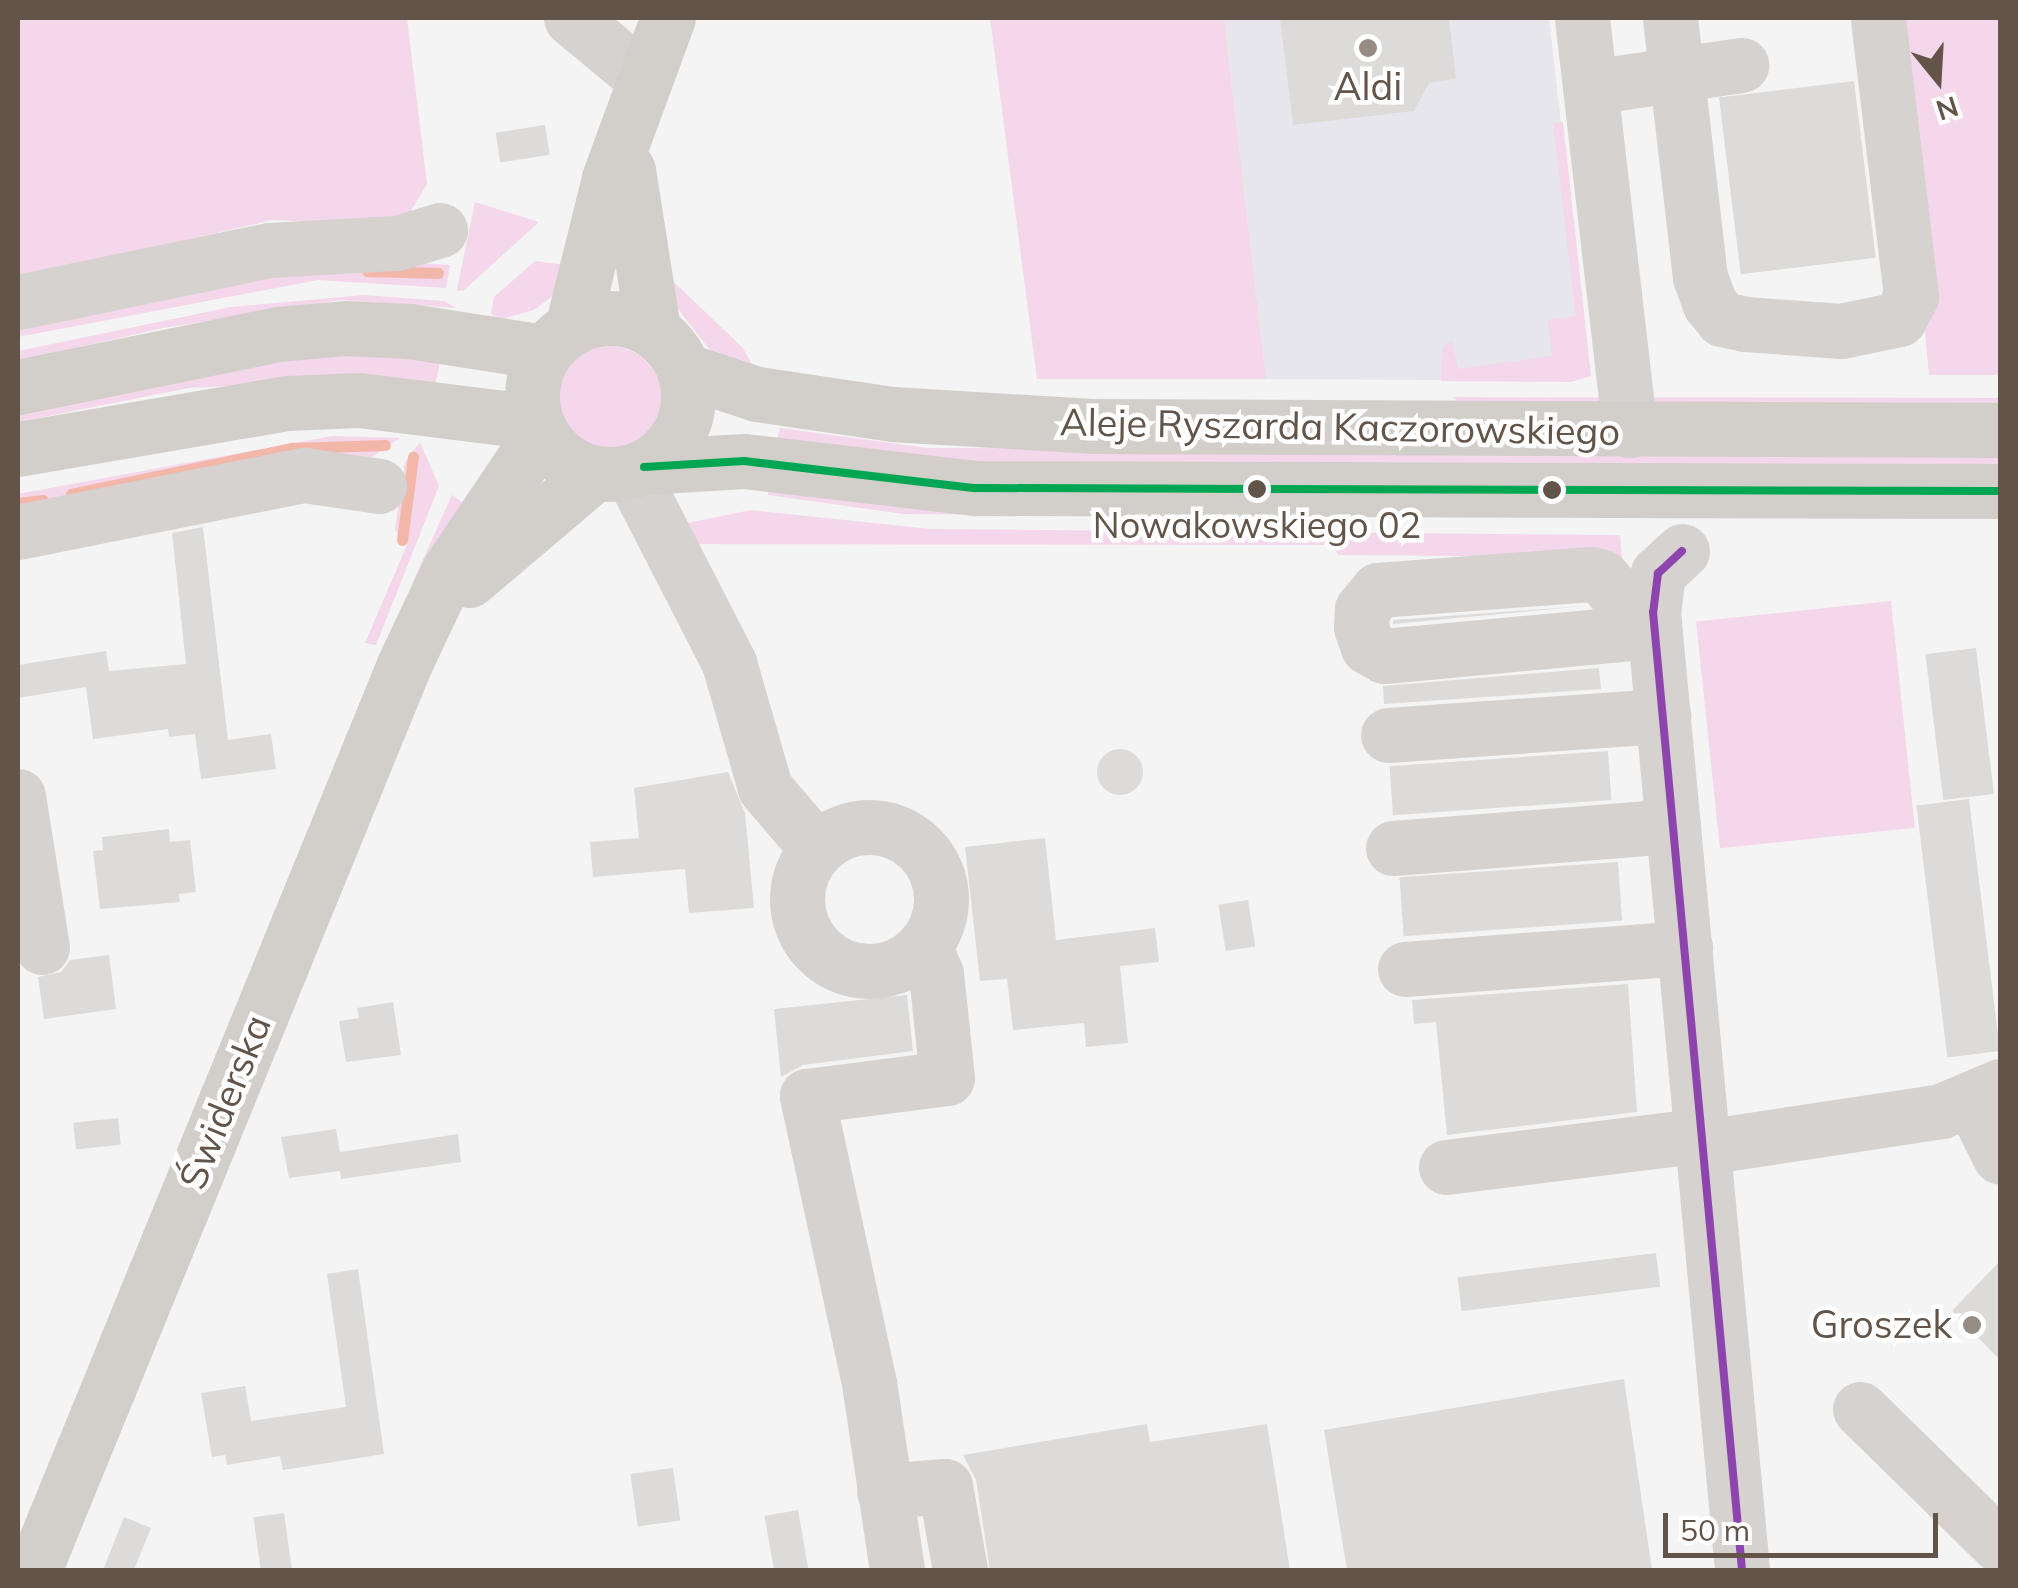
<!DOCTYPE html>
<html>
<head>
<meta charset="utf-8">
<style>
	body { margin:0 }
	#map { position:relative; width:2018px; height:1588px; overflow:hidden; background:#f4f4f4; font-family:Mulish,sans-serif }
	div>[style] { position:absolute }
	.commercial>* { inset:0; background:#e6e6ec }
	.green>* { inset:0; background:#f4d7ea; transform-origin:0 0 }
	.round { border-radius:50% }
	.stream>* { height:11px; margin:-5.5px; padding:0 5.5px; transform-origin:5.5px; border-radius:5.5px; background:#f3b7aa }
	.building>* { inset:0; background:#dcdbda; transform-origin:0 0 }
	.minor>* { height:55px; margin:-27.5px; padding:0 27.5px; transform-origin:27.5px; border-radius:27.5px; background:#d5d2cf }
	.minor>.ring { margin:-27.5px; padding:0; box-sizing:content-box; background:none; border:55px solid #d5d2cf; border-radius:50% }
	.major>* { height:55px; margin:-27.5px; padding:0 27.5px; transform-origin:27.5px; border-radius:27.5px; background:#d2cfcb }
	.major>.ring { margin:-27.5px; padding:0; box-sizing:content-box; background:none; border:55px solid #d2cfcb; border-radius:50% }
	.bus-1>* { height:8px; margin:-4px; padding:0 4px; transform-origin:4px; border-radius:4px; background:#00a651 }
	.bus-2>* { height:8px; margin:-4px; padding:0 4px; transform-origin:4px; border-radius:4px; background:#8e44ad }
	.dots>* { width:28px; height:28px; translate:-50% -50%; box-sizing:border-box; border:5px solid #fff; border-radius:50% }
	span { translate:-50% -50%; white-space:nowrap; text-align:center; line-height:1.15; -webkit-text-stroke:9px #fff; paint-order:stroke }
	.bus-label { font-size:36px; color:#625448 }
	.poi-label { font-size:38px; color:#625448 }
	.right { translate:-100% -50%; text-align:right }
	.street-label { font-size:38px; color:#625448 }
	.frame { position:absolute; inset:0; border:20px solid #625448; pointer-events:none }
	.north { position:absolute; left:1888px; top:30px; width:100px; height:100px; -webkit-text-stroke:8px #fff; paint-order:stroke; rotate:162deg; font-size:28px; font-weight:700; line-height:40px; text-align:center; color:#625448 }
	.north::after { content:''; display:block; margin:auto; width:35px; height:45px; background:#625448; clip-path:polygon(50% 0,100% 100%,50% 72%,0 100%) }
	.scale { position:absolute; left:1663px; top:1513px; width:275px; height:45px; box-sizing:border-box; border:5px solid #625448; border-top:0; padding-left:12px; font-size:30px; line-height:35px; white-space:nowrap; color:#625448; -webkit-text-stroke:8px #fff; paint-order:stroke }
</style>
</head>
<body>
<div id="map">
	<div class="commercial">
		<i style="clip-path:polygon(1224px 18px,1549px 18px,1589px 369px,1564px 381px,1266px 379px)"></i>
	</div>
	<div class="green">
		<i style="clip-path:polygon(18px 18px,407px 18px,427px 184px,402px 226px,272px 220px,18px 279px)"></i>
		<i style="clip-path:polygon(990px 18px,1224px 18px,1266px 379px,1037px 379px)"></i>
		<i style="clip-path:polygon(1896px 18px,2000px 18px,2000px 375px,1929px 375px)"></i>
		<i style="clip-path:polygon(1563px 122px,1591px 376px,1571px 382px,1441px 381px,1443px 347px,1452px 341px,1458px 369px,1552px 356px,1548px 320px,1576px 316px,1553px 124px)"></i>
		<i style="clip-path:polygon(475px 202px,539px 222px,463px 291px,457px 290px)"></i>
		<i style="clip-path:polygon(535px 261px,573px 266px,566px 286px,534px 310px,502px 319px,491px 314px,494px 297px)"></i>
		<i style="clip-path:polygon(407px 262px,450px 265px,446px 288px,318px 280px,18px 337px,18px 315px,121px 294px)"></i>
		<i style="clip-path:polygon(658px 267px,743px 348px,753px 367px,721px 364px,674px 304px)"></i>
		<i style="clip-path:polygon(363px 295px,444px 301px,456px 308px,341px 300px,163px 328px,18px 361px,18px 351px,231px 307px)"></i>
		<i class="round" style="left:556px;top:346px;width:106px;height:106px"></i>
		<i style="clip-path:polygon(293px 353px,441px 357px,435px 385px,328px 381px,189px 388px,18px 422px,18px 408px)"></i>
		<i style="clip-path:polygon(1452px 397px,2000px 398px,2000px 406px,1462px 404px)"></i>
		<i style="clip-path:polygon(780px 428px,927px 448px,2000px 451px,2000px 465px,992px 465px,776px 444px)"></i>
		<i style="clip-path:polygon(332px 436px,400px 438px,372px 457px,325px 458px,18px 515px,18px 494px)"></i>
		<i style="clip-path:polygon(420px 442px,439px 486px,376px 645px,365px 643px,407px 545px,395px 530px,405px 462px)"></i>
		<i style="clip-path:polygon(769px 487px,912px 509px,2000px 512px,2000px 519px,903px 514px,768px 495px)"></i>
		<i style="clip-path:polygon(452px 495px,470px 507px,411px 586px)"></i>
		<i style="clip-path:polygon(751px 510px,930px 529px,1620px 535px,1625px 591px,1592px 557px,1338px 555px,1333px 545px,674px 544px,668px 527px)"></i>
		<i style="left:1891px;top:601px;width:228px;height:196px;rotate:84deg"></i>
	</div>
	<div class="stream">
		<i style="left:367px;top:271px;width:71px;rotate:1.6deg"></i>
		<i style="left:71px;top:494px;width:226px;rotate:-11.8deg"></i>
		<i style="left:292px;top:448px;width:93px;rotate:-1.8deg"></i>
		<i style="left:18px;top:503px;width:25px;rotate:-7deg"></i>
		<i style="left:402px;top:540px;width:84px;rotate:-82.5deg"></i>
	</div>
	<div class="building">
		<i style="clip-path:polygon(1280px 18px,1449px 18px,1456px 79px,1429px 83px,1414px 111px,1293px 125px)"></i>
		<i style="left:1854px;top:81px;width:178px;height:136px;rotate:83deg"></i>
		<i style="left:545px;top:125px;width:30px;height:50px;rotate:81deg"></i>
		<i style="clip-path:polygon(203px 527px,228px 740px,271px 734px,276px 769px,201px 779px,195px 734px,169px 737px,168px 729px,93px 739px,86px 687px,18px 698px,18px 665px,106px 651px,109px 671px,186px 664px,172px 533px)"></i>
		<i style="clip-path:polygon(1585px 606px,1393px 624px,1393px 620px)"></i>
		<i style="left:1976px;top:648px;width:147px;height:51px;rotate:83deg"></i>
		<i style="clip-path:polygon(1599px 668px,1601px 689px,1384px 704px,1383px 686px)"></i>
		<i class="round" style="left:1097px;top:749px;width:46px;height:46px"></i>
		<i style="left:1608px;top:751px;width:49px;height:219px;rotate:86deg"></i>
		<i style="clip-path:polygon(728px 772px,745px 813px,754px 908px,689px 913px,685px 869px,593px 877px,590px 842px,639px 838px,634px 788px)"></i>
		<i style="left:1969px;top:799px;width:254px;height:53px;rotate:83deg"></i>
		<i style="clip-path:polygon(169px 829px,170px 842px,190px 840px,196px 892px,179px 894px,180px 902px,100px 909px,93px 851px,103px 850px,102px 837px)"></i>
		<i style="clip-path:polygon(1045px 838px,1056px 940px,1155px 928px,1159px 962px,1120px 966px,1128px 1043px,1086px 1047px,1084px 1023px,1013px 1030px,1007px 979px,980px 981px,965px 847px)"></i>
		<i style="left:1618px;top:862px;width:59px;height:219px;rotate:86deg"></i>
		<i style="left:1248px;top:900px;width:47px;height:30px;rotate:81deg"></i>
		<i style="clip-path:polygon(109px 955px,116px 1009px,44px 1019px,38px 977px,61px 972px,70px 960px)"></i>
		<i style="clip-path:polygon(1628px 984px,1637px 1112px,1447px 1135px,1436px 1022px,1414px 1024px,1412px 1000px)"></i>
		<i style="clip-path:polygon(907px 995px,913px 1051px,803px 1065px,781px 1077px,774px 1009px)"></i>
		<i style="clip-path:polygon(393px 1002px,401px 1055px,346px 1062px,339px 1021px,359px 1018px,357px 1008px)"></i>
		<i style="left:118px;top:1118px;width:27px;height:45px;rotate:84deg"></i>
		<i style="clip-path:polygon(336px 1129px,340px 1152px,458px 1134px,461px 1162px,341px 1179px,340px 1171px,289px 1178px,281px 1137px)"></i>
		<i style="left:1656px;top:1253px;width:34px;height:200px;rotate:83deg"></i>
		<i style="clip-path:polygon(2000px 1261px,2000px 1360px,1952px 1311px)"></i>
		<i style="clip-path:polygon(358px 1269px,384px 1454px,283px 1470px,280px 1456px,227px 1465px,225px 1455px,212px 1457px,201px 1393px,245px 1386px,251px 1421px,346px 1407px,327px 1274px)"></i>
		<i style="clip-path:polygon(1624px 1379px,1652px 1570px,1347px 1570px,1324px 1430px)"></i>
		<i style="clip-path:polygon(1147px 1424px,1150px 1442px,1267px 1424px,1290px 1570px,990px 1570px,976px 1480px,963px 1455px)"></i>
		<i style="left:673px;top:1468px;width:53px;height:43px;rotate:82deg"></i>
		<i style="left:798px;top:1510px;width:61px;height:34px;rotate:80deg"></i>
		<i style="left:284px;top:1513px;width:58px;height:31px;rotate:82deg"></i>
		<i style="clip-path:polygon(124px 1517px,151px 1528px,134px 1570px,103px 1570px)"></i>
	</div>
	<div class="minor">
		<i style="left:571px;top:18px;width:94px;rotate:39.8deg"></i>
		<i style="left:1582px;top:18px;width:415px;rotate:83.4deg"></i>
		<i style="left:1670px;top:18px;width:261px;rotate:83.4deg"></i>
		<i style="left:1700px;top:277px;width:29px;rotate:70deg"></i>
		<i style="left:1710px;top:304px;width:19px;rotate:51deg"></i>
		<i style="left:1722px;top:319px;width:24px;rotate:12deg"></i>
		<i style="left:1745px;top:324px;width:96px;rotate:4.2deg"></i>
		<i style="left:1841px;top:331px;width:59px;rotate:-11.7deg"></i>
		<i style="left:1899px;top:319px;width:26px;rotate:-62deg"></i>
		<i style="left:1911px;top:296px;width:280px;rotate:-96.8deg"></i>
		<i style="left:1590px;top:87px;width:153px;rotate:-8.3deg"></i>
		<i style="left:18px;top:302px;width:257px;rotate:-11.7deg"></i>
		<i style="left:270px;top:250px;width:127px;rotate:-3.2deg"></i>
		<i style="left:397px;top:243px;width:45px;rotate:-16.8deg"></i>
		<i style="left:631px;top:472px;width:215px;rotate:62.8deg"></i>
		<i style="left:729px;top:663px;width:130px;rotate:73.9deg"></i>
		<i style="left:765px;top:788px;width:80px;rotate:49.6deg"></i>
		<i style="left:18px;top:532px;width:292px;rotate:-11.3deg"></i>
		<i style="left:304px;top:475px;width:76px;rotate:8.3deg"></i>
		<i style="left:1682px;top:551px;width:33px;rotate:137deg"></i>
		<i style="left:1658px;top:573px;width:39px;rotate:97deg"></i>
		<i style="left:1653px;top:612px;width:962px;rotate:84.69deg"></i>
		<i style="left:1654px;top:625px;width:18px;rotate:-164deg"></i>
		<i style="left:1637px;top:620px;width:55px;rotate:-129.1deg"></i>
		<i style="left:1602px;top:577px;width:11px;rotate:-165deg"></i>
		<i style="left:1591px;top:574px;width:214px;rotate:175.7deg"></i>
		<i style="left:1378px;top:590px;width:25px;rotate:130deg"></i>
		<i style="left:1362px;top:609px;width:18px;rotate:93deg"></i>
		<i style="left:1361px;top:627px;width:21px;rotate:71deg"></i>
		<i style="left:1368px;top:647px;width:18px;rotate:29deg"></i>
		<i style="left:1384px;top:656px;width:272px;rotate:-5.3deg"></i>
		<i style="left:1388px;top:735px;width:276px;rotate:-4deg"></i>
		<i style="left:18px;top:796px;width:153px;rotate:81deg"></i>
		<i class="ring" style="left:797px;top:827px;width:89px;height:89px"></i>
		<i style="left:1393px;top:848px;width:281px;rotate:-4.5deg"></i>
		<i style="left:1405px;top:969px;width:281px;rotate:-4.3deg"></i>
		<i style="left:1973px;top:1103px;width:60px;rotate:63.4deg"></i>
		<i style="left:1704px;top:1147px;width:240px;rotate:-8.6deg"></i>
		<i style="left:1941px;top:1111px;width:64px;rotate:-23deg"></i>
		<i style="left:1446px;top:1167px;width:259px;rotate:-7.1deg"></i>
		<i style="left:1860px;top:1409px;width:196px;rotate:44.4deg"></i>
		<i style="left:884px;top:1491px;width:61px;rotate:-4.7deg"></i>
		<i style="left:945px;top:1486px;width:85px;rotate:79.9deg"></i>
		<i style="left:897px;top:1570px;width:189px;rotate:-98.5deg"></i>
		<i style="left:869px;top:1383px;width:294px;rotate:-102.2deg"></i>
		<i style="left:807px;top:1096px;width:141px;rotate:-7.3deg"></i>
		<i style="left:947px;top:1078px;width:105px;rotate:-96deg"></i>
		<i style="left:936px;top:974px;width:30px;rotate:-113deg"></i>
	</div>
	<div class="major">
		<i style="left:628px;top:170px;width:162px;rotate:81.1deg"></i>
		<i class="ring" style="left:532px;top:318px;width:101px;height:101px"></i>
		<i style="left:572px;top:328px;width:154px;rotate:-76.1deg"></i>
		<i style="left:609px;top:178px;width:171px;rotate:-69.8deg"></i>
		<i style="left:684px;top:370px;width:77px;rotate:18.2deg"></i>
		<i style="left:757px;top:394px;width:136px;rotate:8.4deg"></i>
		<i style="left:892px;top:414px;width:200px;rotate:3.4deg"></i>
		<i style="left:1092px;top:426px;width:908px;rotate:0.25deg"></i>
		<i style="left:18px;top:387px;width:265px;rotate:-11.5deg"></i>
		<i style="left:278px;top:334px;width:67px;rotate:-5.1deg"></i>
		<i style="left:345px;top:328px;width:64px;rotate:2.7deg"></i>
		<i style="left:409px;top:331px;width:138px;rotate:8.8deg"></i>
		<i style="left:18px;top:449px;width:273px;rotate:-9.7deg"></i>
		<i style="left:287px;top:403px;width:72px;rotate:-2.4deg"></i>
		<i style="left:359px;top:400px;width:178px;rotate:7.1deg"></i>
		<i style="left:644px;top:467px;width:100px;rotate:-3.4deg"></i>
		<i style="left:744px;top:461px;width:233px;rotate:6.7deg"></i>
		<i style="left:975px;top:488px;width:1025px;rotate:0.17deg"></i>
		<i style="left:469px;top:580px;width:165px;rotate:-40.3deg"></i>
		<i style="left:34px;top:1570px;width:978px;rotate:-67.76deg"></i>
		<i style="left:404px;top:665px;width:105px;rotate:-64.7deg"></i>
		<i style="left:449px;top:570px;width:165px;rotate:-56.1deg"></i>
	</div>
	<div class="bus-1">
		<i style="left:644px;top:467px;width:100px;rotate:-3.4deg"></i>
		<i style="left:744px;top:461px;width:233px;rotate:6.7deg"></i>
		<i style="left:975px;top:488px;width:1025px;rotate:0.17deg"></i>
	</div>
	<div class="bus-2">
		<i style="left:1682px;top:551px;width:33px;rotate:137deg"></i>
		<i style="left:1658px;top:573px;width:39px;rotate:97deg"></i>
		<i style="left:1653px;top:612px;width:962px;rotate:84.69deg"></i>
	</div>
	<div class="dots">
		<i style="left:1368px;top:48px;background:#958c84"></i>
		<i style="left:1257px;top:489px;background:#625448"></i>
		<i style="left:1552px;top:490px;background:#625448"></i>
		<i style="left:1972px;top:1325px;background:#958c84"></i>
	</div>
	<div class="bus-label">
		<span style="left:1257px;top:525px">Nowakowskiego 02</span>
	</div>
	<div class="poi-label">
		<span style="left:1368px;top:87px">Aldi</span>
		<span class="right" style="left:1952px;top:1325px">Groszek</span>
	</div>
	<div class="street-label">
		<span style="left:1340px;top:427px;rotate:1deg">Aleje Ryszarda Kaczorowskiego</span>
		<span style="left:225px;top:1102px;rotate:-68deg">Świderska</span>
	</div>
	<div class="frame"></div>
	<div class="north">N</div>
	<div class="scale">50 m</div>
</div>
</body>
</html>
